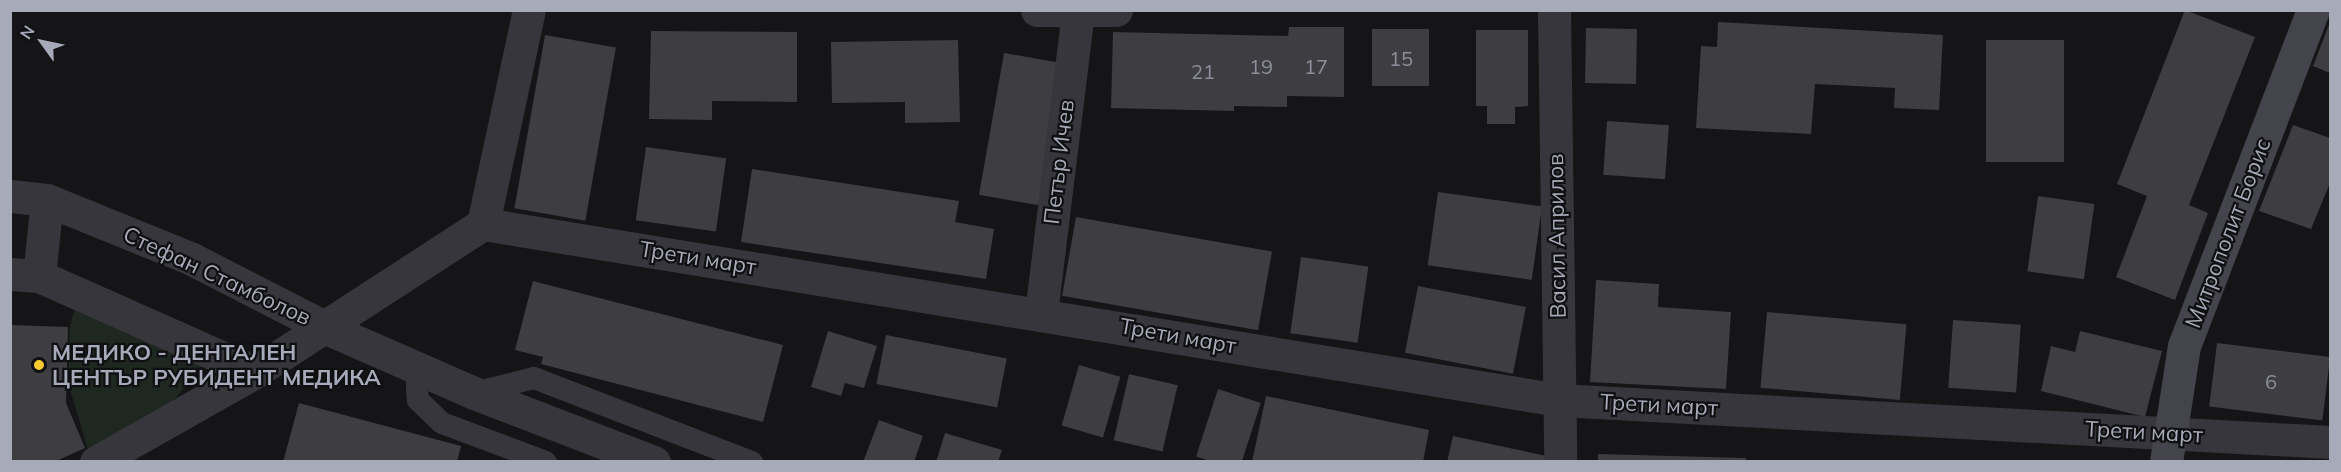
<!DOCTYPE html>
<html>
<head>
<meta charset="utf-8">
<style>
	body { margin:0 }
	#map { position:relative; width:2341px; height:472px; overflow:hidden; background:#151517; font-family:Mulish,sans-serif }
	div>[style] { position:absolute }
	.green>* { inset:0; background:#1f2721 }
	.building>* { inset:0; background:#3d3d42; transform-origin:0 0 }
	.lane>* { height:22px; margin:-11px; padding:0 11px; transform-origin:11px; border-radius:11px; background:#36363c }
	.street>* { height:33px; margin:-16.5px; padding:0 16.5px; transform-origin:16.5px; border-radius:16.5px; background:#36363c }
	.secondary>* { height:33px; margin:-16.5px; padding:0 16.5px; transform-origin:16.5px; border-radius:16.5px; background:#44454c }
	.dots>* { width:16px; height:16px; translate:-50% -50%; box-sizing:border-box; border:3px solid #101012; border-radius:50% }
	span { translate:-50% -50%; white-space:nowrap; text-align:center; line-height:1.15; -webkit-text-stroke:4.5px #101012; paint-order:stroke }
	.number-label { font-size:20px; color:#8c8f9a }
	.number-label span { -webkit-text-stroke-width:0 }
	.street-label { font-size:22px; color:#a7aab8 }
	.poi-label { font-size:22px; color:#a7aab8; font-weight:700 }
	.left { translate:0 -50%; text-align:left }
	.frame { position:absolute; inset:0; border:12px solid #a7aab8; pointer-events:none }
	.north { position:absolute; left:12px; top:12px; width:60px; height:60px; -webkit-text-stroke:4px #101012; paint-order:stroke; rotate:303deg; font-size:16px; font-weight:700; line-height:24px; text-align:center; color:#a7aab8 }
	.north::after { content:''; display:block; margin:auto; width:21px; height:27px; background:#a7aab8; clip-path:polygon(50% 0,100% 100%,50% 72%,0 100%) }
</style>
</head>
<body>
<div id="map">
	<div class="green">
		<i style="clip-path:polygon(75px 309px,203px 364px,167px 409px,89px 453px,68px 383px,70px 325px)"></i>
	</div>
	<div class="building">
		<i style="clip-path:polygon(2185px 10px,2255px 37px,2189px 205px,2208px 213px,2175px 300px,2116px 277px,2147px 196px,2117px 184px)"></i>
		<i style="clip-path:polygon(1718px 22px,1943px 35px,1939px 110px,1894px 108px,1895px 88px,1815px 84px,1811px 134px,1696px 128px,1701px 46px,1717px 47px)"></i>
		<i style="clip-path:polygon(2330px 22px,2330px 73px,2313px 66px)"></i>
		<i style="clip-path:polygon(1289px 27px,1344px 27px,1344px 97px,1287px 96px,1287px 107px,1234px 106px,1234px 111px,1111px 108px,1113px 32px,1288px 36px)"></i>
		<i style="left:1586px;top:28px;width:51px;height:55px;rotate:1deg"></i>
		<i style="left:1429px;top:29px;width:57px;height:57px;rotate:90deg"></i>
		<i style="clip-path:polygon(1476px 30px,1528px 30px,1528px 106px,1515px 107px,1515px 124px,1487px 124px,1487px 106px,1476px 106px)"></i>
		<i style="clip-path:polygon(651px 31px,797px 32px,797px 102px,712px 101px,712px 120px,649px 119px)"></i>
		<i style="left:545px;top:35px;width:72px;height:176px;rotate:10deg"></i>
		<i style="clip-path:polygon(958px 40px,960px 122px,905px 123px,905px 102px,832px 103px,831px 42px)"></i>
		<i style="left:1986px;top:40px;width:78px;height:122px"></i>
		<i style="left:1004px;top:53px;width:62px;height:144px;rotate:10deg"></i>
		<i style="left:1607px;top:121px;width:62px;height:54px;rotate:4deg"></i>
		<i style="clip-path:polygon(2293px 125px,2330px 138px,2330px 183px,2311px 229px,2259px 211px)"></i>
		<i style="left:646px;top:147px;width:81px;height:74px;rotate:8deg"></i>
		<i style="clip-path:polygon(752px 169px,959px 201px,955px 222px,994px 229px,986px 279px,741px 242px)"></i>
		<i style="left:1438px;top:192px;width:105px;height:74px;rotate:8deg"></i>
		<i style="left:2038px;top:196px;width:57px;height:76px;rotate:8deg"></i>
		<i style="left:1076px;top:217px;width:199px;height:80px;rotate:10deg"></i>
		<i style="left:1301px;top:257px;width:68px;height:77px;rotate:8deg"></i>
		<i style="clip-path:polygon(1596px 280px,1659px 284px,1658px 307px,1731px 312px,1726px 389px,1590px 382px)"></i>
		<i style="clip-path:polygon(533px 281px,783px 345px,763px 422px,541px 364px,543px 357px,515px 350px)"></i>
		<i style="left:1418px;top:286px;width:110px;height:68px;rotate:11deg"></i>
		<i style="left:1767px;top:312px;width:140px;height:76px;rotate:5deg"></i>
		<i style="left:1953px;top:320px;width:68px;height:68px;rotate:4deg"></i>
		<i style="clip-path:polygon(10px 325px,68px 327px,66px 403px,85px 448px,54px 462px,10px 462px)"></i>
		<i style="clip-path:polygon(828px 331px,877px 346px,864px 388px,845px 383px,841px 396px,811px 387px)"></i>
		<i style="clip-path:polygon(2080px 331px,2162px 351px,2145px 417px,2041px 391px,2051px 346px,2075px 352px)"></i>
		<i style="left:886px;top:335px;width:123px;height:50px;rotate:11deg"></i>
		<i style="left:2217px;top:343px;width:114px;height:64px;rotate:7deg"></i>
		<i style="left:1079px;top:365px;width:43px;height:63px;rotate:16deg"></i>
		<i style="left:1129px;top:374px;width:50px;height:68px;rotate:13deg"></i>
		<i style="left:1218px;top:389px;width:45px;height:71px;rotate:18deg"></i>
		<i style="clip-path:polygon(1266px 396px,1429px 430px,1423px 462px,1252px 462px)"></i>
		<i style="clip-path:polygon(299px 403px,461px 446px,457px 462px,283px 462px)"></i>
		<i style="clip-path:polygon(879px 420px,923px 436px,914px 462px,863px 462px)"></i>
		<i style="clip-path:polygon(945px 433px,1002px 450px,998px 462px,936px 462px)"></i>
		<i style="clip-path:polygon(1453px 436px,1556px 458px,1555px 462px,1447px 462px)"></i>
		<i style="clip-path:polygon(1598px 454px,1746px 458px,1746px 462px,1598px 462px)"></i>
	</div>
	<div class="lane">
		<i style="left:416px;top:367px;width:33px;rotate:87deg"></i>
		<i style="left:418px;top:400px;width:33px;rotate:44deg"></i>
		<i style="left:442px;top:423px;width:111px;rotate:20.6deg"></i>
		<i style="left:474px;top:393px;width:62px;rotate:-14deg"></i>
		<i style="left:534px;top:378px;width:234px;rotate:21.1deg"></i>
	</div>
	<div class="street">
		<i style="left:1037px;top:10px;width:79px"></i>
		<i style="left:1554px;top:10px;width:452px;rotate:89.2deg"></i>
		<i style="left:10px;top:196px;width:37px;rotate:6deg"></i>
		<i style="left:47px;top:200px;width:157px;rotate:22.1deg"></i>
		<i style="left:192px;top:259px;width:151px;rotate:27.2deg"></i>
		<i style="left:326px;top:328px;width:162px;rotate:23.7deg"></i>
		<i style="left:474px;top:393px;width:193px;rotate:21deg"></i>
		<i style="left:483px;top:224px;width:219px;rotate:-77.9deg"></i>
		<i style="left:10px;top:274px;width:29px;rotate:4deg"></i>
		<i style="left:39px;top:276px;width:236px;rotate:24deg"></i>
		<i style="left:39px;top:276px;width:76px;rotate:-84deg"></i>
		<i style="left:1041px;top:313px;width:304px;rotate:-83deg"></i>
		<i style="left:96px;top:462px;width:183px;rotate:-29.5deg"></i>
		<i style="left:255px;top:372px;width:272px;rotate:-33deg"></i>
		<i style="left:483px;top:224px;width:1090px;rotate:9.29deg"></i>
		<i style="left:1559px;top:400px;width:772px;rotate:3.12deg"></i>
	</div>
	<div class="secondary">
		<i style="left:2166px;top:462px;width:117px;rotate:-81.2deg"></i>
		<i style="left:2184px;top:346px;width:360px;rotate:-69deg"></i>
	</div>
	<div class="dots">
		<i style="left:39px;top:365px;background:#f7ca2d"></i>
	</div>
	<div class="number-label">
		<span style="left:1401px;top:58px">15</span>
		<span style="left:1261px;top:66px">19</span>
		<span style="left:1316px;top:66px">17</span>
		<span style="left:1203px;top:71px">21</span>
		<span style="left:2271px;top:381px">6</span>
	</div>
	<div class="street-label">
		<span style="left:1059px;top:162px;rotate:-83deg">Петър Ичев</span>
		<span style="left:2228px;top:233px;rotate:-69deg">Митрополит Борис</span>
		<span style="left:1557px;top:236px;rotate:-91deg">Васил Априлов</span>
		<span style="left:698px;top:258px;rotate:9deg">Трети март</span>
		<span style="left:217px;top:276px;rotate:25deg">Стефан Стамболов</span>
		<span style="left:1178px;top:336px;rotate:10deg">Трети март</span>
		<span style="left:1659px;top:405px;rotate:3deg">Трети март</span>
		<span style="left:2144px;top:432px;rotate:3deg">Трети март</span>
	</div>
	<div class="poi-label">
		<span class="left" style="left:52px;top:365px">МЕДИКО - ДЕНТАЛЕН<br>ЦЕНТЪР РУБИДЕНТ МЕДИКА</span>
	</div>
	<div class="frame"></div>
	<div class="north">N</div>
</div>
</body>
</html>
